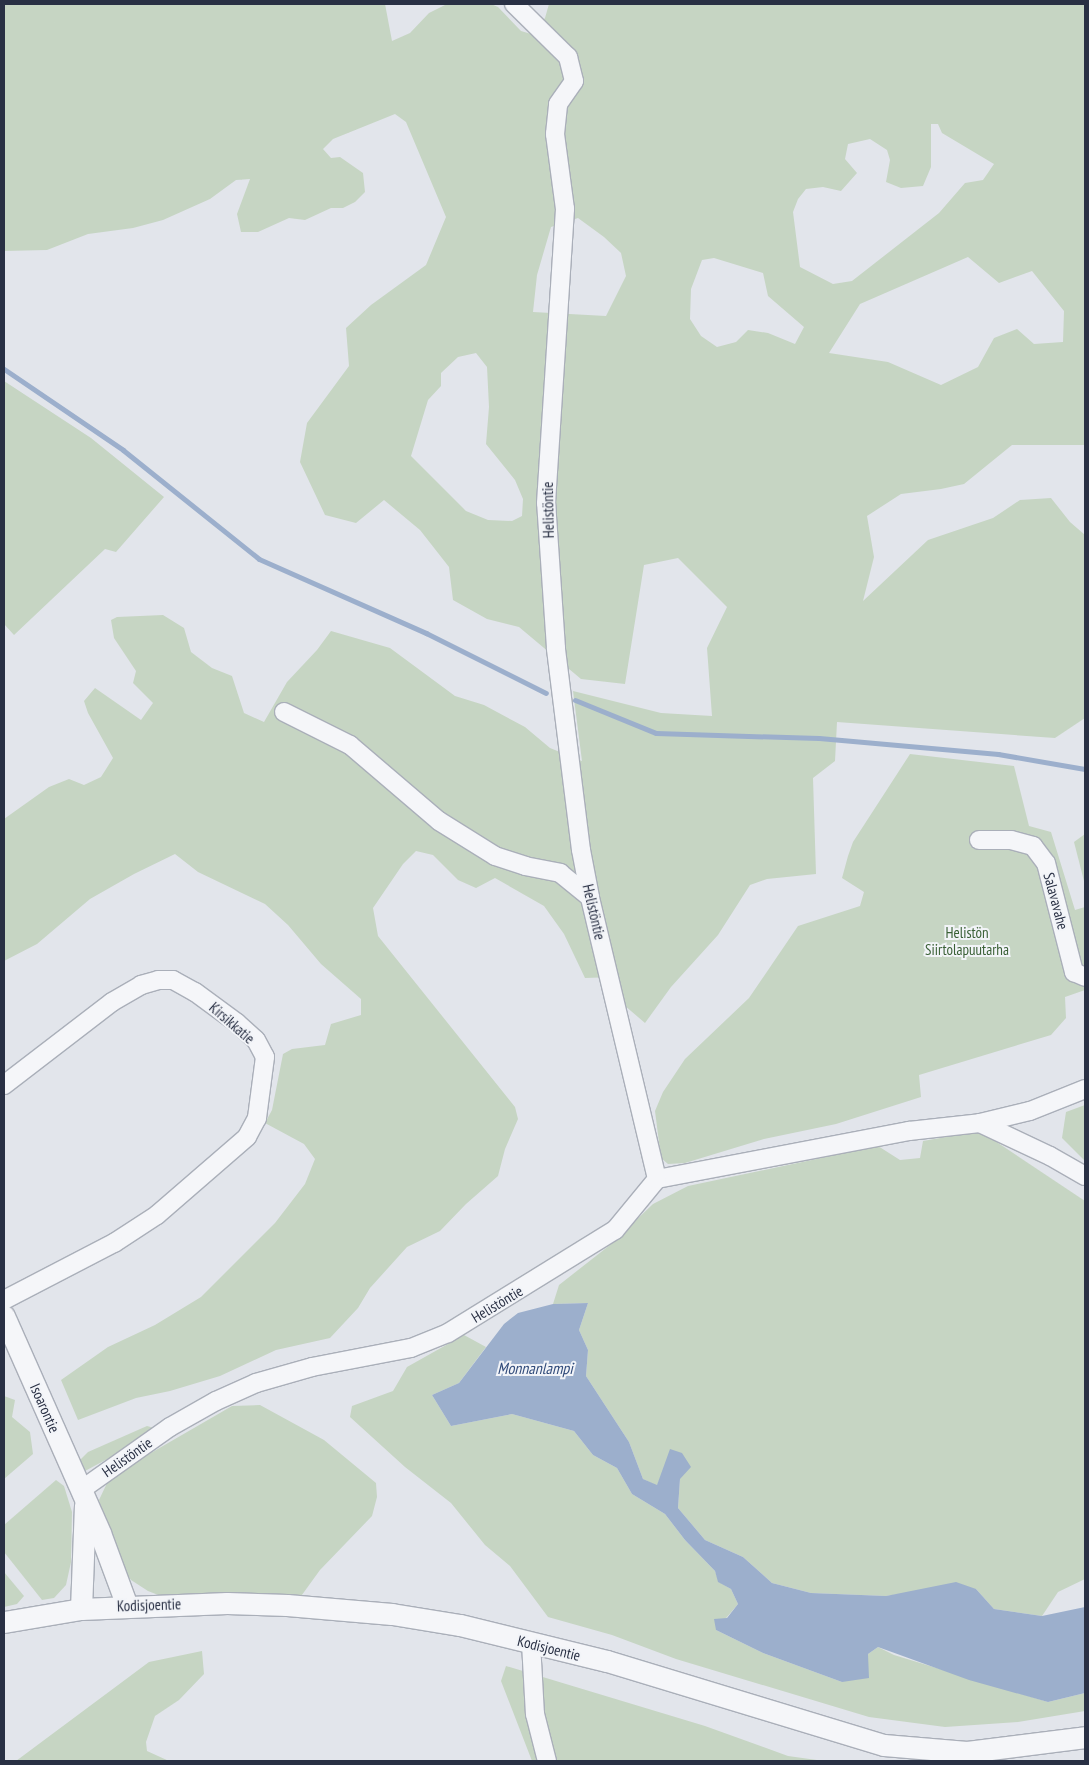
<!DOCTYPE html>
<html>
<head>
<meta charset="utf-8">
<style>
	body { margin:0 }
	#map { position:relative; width:1089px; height:1765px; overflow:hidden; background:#e2e5eb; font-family:"PT Sans Narrow",sans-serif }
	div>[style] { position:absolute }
	.green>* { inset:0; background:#c6d5c3 }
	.water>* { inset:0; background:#9cafcc }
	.stream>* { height:5px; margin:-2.5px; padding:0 2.5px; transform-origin:2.5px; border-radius:2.5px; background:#9cafcc }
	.roads { filter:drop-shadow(1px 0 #aaafb9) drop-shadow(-1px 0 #aaafb9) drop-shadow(0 1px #aaafb9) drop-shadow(0 -1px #aaafb9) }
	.minor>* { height:18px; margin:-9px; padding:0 9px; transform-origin:9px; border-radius:9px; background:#f5f6f9 }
	.tertiary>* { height:21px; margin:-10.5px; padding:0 10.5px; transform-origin:10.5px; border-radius:10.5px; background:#f5f6f9 }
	span { translate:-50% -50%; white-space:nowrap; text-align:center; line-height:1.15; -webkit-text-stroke:4px #f2f4f8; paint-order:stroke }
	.street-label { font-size:15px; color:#293044 }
	.park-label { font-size:15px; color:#3a6036 }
	.water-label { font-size:16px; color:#314b7a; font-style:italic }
	.frame { position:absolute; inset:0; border:5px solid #293044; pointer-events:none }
</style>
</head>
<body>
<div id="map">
	<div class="green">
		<i style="clip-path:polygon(evenodd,4px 4px,385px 4px,392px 41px,410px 33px,429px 13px,447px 4px,491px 4px,498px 7px,521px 31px,531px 34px,545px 18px,549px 4px,1085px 4px,1085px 445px,1012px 445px,964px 484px,941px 489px,901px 494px,867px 516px,874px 557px,863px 601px,928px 540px,993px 518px,1020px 500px,1051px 498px,1070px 522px,1085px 535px,1085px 718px,1055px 738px,837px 722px,835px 761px,813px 778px,816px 874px,767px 879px,750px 885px,718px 935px,671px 987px,645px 1023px,624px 1005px,615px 977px,585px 978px,564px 934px,544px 906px,495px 878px,476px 888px,458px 880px,433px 855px,416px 851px,403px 864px,373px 908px,378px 936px,515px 1107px,518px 1119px,505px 1149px,498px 1176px,466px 1204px,440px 1231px,407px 1247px,370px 1288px,358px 1308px,330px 1338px,276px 1350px,220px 1376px,170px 1391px,136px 1398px,78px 1420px,61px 1380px,108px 1347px,155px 1325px,201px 1297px,275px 1223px,305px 1184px,315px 1159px,304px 1144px,265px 1123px,272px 1110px,283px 1054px,292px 1049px,325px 1045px,331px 1024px,361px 1015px,361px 999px,321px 964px,288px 925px,265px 904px,198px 872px,175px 854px,134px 874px,90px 899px,37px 944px,4px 961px,4px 819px,49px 787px,69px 779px,84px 785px,101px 777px,113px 758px,88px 713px,84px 701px,95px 688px,141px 720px,153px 703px,133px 683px,136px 671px,114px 638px,111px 620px,117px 617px,163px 615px,184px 628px,191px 652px,212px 668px,232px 676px,244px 713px,264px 722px,287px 682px,317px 650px,331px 631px,390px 648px,455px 696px,484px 705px,525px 727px,550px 748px,582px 761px,573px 691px,661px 713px,712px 716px,707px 648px,727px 607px,678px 558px,644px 565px,625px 684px,581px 679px,519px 627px,487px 619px,453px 600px,449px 567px,420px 530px,384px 500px,356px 523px,325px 515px,300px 462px,307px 423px,349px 366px,346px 328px,371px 305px,426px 265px,446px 217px,406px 122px,395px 114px,333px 139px,323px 149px,331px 158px,340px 157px,363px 173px,365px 192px,355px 202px,343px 208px,331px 208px,305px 220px,289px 218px,258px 232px,241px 232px,237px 214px,250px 179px,236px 180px,210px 199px,163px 220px,133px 228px,88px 234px,47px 250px,4px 251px,4px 4px,931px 124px,938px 124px,942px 133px,994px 164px,983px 180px,965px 183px,939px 213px,852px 281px,833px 284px,800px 267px,793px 212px,798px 199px,806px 189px,823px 187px,841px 191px,857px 173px,845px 159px,848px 144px,870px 139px,887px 150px,890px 160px,886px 182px,901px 188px,923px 186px,931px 167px,931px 124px,4px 4px,578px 218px,604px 237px,621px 253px,626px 276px,606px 316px,533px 312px,537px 275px,551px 227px,578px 218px,4px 4px,968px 257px,999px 283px,1032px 271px,1064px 311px,1063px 342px,1034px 344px,1017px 329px,994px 338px,978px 367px,941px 385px,888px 362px,829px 353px,860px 304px,968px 257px,4px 4px,714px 258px,763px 273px,768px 296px,804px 327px,795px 344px,768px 333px,748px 330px,736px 342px,717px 347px,701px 336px,690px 319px,691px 289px,702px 260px,714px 258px,4px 4px,476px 353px,487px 367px,489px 407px,486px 444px,515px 480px,523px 499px,522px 516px,512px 521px,488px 520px,466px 511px,411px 456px,428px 400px,441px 386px,441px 373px,458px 357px,476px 353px)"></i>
		<i style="clip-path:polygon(4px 381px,91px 438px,164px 497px,116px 552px,105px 549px,14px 635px,4px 624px)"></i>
		<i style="clip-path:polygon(910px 754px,1014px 766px,1029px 826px,1051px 832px,1075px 910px,1085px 907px,1085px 990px,1065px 997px,1066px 1018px,1051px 1035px,919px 1075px,921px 1097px,836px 1124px,764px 1139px,685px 1163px,668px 1164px,661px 1158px,655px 1111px,663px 1092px,685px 1059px,749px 998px,798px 926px,860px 906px,864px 892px,842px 878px,848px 856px,853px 842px)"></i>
		<i style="clip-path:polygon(1085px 834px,1085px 885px,1074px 842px)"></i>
		<i style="clip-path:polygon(1085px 1105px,1085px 1161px,1062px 1138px,1066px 1112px)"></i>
		<i style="clip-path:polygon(980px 1131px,1085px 1201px,1085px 1579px,1058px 1592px,1042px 1616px,994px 1609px,976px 1589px,919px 1591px,886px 1596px,811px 1593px,772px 1583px,743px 1557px,705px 1540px,678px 1508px,680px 1479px,662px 1473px,657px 1486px,643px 1479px,629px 1442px,586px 1376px,588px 1350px,579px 1330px,588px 1303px,553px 1304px,559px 1285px,610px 1245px,653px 1204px,688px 1186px,878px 1146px,900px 1160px,920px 1158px,923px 1141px)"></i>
		<i style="clip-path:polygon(464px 1335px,486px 1347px,459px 1383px,432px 1395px,451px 1426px,512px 1414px,574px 1431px,593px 1455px,617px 1468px,632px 1494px,665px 1514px,685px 1540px,715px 1571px,719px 1582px,731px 1589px,738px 1604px,716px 1630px,763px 1653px,842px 1682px,868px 1654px,878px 1647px,894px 1655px,1048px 1702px,1085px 1693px,1085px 1711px,1018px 1722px,945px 1727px,869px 1717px,676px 1659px,612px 1635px,548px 1617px,510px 1566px,485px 1545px,451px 1503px,405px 1467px,350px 1417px,352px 1406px,393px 1391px,407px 1367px)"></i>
		<i style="clip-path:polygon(4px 1396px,15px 1400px,12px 1417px,30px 1432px,33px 1454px,4px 1479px)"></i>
		<i style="clip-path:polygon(260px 1405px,324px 1440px,376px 1483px,377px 1497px,372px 1516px,320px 1570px,299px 1599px,166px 1598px,148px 1591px,131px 1580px,116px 1560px,99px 1500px,108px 1481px,118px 1472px,232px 1406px)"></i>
		<i style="clip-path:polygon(147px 1426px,154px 1428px,154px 1434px,85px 1471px,80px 1460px,88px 1452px)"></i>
		<i style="clip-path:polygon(56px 1480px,64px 1486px,72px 1512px,71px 1562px,66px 1585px,54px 1598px,42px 1600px,4px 1552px,4px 1525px)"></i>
		<i style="clip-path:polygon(4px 1572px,24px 1596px,17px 1604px,4px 1607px)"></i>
		<i style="clip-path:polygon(202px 1651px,204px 1674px,179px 1700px,155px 1716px,146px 1742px,147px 1751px,169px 1761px,16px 1761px,149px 1662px)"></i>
		<i style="clip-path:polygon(506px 1666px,705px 1726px,788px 1756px,824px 1761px,532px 1761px,501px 1681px)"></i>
	</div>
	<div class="water">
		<i style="clip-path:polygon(588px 1303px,579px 1330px,588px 1350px,586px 1376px,629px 1442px,643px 1479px,657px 1485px,670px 1449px,682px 1453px,691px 1467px,680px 1479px,678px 1508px,705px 1540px,743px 1557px,772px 1583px,811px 1593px,886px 1596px,956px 1582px,976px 1589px,994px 1609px,1042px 1616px,1085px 1607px,1085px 1693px,1048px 1702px,969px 1680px,878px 1647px,868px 1654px,869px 1678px,842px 1682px,763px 1653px,716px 1630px,714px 1619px,727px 1618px,738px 1604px,731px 1589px,718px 1582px,715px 1571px,685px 1540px,665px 1514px,632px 1494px,617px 1468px,593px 1455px,574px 1431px,512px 1414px,451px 1426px,432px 1395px,459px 1383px,504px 1324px,518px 1313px,553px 1304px)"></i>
	</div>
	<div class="stream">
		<i style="left:4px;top:369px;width:144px;rotate:34.2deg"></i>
		<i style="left:123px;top:450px;width:174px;rotate:38.7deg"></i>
		<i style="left:259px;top:559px;width:183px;rotate:23.9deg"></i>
		<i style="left:426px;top:633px;width:134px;rotate:26.6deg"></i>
		<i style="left:575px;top:700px;width:87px;rotate:22.2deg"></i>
		<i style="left:656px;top:733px;width:163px;rotate:1.8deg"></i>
		<i style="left:819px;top:738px;width:180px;rotate:5.1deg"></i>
		<i style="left:998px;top:754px;width:88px;rotate:9.8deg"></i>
	</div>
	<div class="roads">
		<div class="minor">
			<i style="left:284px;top:712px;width:74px;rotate:26.6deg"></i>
			<i style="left:350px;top:745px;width:117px;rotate:40.5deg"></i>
			<i style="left:439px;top:821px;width:66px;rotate:32deg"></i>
			<i style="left:495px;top:856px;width:32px;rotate:18deg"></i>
			<i style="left:525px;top:866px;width:36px;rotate:11deg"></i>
			<i style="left:560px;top:873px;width:38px;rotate:39deg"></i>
			<i style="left:979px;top:840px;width:32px"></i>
			<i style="left:1011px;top:840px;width:23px;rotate:15deg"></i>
			<i style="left:1033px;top:846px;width:21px;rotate:53deg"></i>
			<i style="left:1046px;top:863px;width:113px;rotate:75.6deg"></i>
			<i style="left:1074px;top:972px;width:12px;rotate:24deg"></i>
			<i style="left:4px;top:1085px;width:136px;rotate:-37.5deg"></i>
			<i style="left:112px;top:1002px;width:34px;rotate:-30deg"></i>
			<i style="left:141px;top:985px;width:18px;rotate:-16deg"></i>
			<i style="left:158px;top:980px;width:15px"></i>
			<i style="left:173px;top:980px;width:25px;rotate:29deg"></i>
			<i style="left:195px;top:992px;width:52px;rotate:36.4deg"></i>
			<i style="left:237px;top:1023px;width:25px;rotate:42deg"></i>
			<i style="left:256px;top:1040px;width:19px;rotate:62deg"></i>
			<i style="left:265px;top:1057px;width:62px;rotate:97.5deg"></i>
			<i style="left:257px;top:1118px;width:21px;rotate:118deg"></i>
			<i style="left:247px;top:1137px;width:119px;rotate:139.1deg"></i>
			<i style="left:157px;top:1215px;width:51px;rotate:146.9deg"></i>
			<i style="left:114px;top:1243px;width:124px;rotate:152.6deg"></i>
			<i style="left:980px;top:1123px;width:51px;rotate:-13.5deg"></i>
			<i style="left:1030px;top:1111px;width:59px;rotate:-21.8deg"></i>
			<i style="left:657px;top:1179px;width:257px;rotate:-10.8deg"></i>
			<i style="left:909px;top:1131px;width:71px;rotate:-6.4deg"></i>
			<i style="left:980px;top:1123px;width:77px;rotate:25.2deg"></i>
			<i style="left:1050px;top:1156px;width:40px;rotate:29.7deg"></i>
			<i style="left:81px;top:1490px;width:109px;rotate:-35.3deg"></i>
			<i style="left:170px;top:1427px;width:53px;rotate:-29.5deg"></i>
			<i style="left:216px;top:1401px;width:44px;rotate:-24.2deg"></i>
			<i style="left:256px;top:1383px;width:58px;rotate:-15.9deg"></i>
			<i style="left:312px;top:1367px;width:101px;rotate:-10.9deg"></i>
			<i style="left:411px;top:1348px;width:40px;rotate:-22deg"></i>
			<i style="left:448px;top:1333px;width:196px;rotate:-31.7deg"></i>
			<i style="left:615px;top:1230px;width:66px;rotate:-50.5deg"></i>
			<i style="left:657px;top:1179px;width:290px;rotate:-103.4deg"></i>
			<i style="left:590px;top:897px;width:48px;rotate:-100.8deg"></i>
			<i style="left:581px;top:850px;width:204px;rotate:-97.1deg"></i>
			<i style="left:556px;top:648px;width:145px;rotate:-93.9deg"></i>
			<i style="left:546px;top:503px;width:295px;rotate:-86.3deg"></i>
			<i style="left:565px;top:209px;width:76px;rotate:-97.6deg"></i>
			<i style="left:555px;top:134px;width:30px;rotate:-84deg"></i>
			<i style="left:558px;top:104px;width:28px;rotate:-55deg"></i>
			<i style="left:574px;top:81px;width:25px;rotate:-104deg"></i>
			<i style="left:568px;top:57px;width:76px;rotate:-135.5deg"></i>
			<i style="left:531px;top:1643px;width:71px;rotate:86.8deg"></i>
			<i style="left:535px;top:1714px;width:49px;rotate:75.7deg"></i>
		</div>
		<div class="tertiary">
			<i style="left:4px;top:1316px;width:237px;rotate:66.1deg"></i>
			<i style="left:100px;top:1533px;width:78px;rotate:69.7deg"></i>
			<i style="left:81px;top:1609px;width:104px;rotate:-87.8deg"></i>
			<i style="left:4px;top:1622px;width:78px;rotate:-9.6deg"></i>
			<i style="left:81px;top:1609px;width:146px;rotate:-2.4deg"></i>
			<i style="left:227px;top:1603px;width:60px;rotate:1.9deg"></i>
			<i style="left:287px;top:1605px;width:105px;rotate:4.9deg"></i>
			<i style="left:392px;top:1614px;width:69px;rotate:9.2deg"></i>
			<i style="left:460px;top:1625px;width:151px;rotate:13.8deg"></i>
			<i style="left:607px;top:1661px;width:289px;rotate:16.9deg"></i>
			<i style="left:884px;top:1745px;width:83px;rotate:4.8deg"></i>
			<i style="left:967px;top:1752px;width:119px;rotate:-7.2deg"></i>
		</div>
	</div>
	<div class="street-label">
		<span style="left:548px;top:510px;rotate:-91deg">Helistöntie</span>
		<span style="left:1056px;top:901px;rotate:75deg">Salavavahe</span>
		<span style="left:594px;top:912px;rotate:77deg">Helistöntie</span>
		<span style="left:232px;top:1023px;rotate:41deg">Kirsikkatie</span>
		<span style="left:497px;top:1304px;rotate:-31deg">Helistöntie</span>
		<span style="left:45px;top:1408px;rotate:66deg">Isoarontie</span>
		<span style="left:127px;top:1457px;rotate:-35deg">Helistöntie</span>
		<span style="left:149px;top:1605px;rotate:-2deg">Kodisjoentie</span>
		<span style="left:549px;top:1648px;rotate:14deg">Kodisjoentie</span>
	</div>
	<div class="park-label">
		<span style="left:967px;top:941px">Helistön<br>Siirtolapuutarha</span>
	</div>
	<div class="water-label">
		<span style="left:535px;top:1368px">Monnanlampi</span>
	</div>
	<div class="frame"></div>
</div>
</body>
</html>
